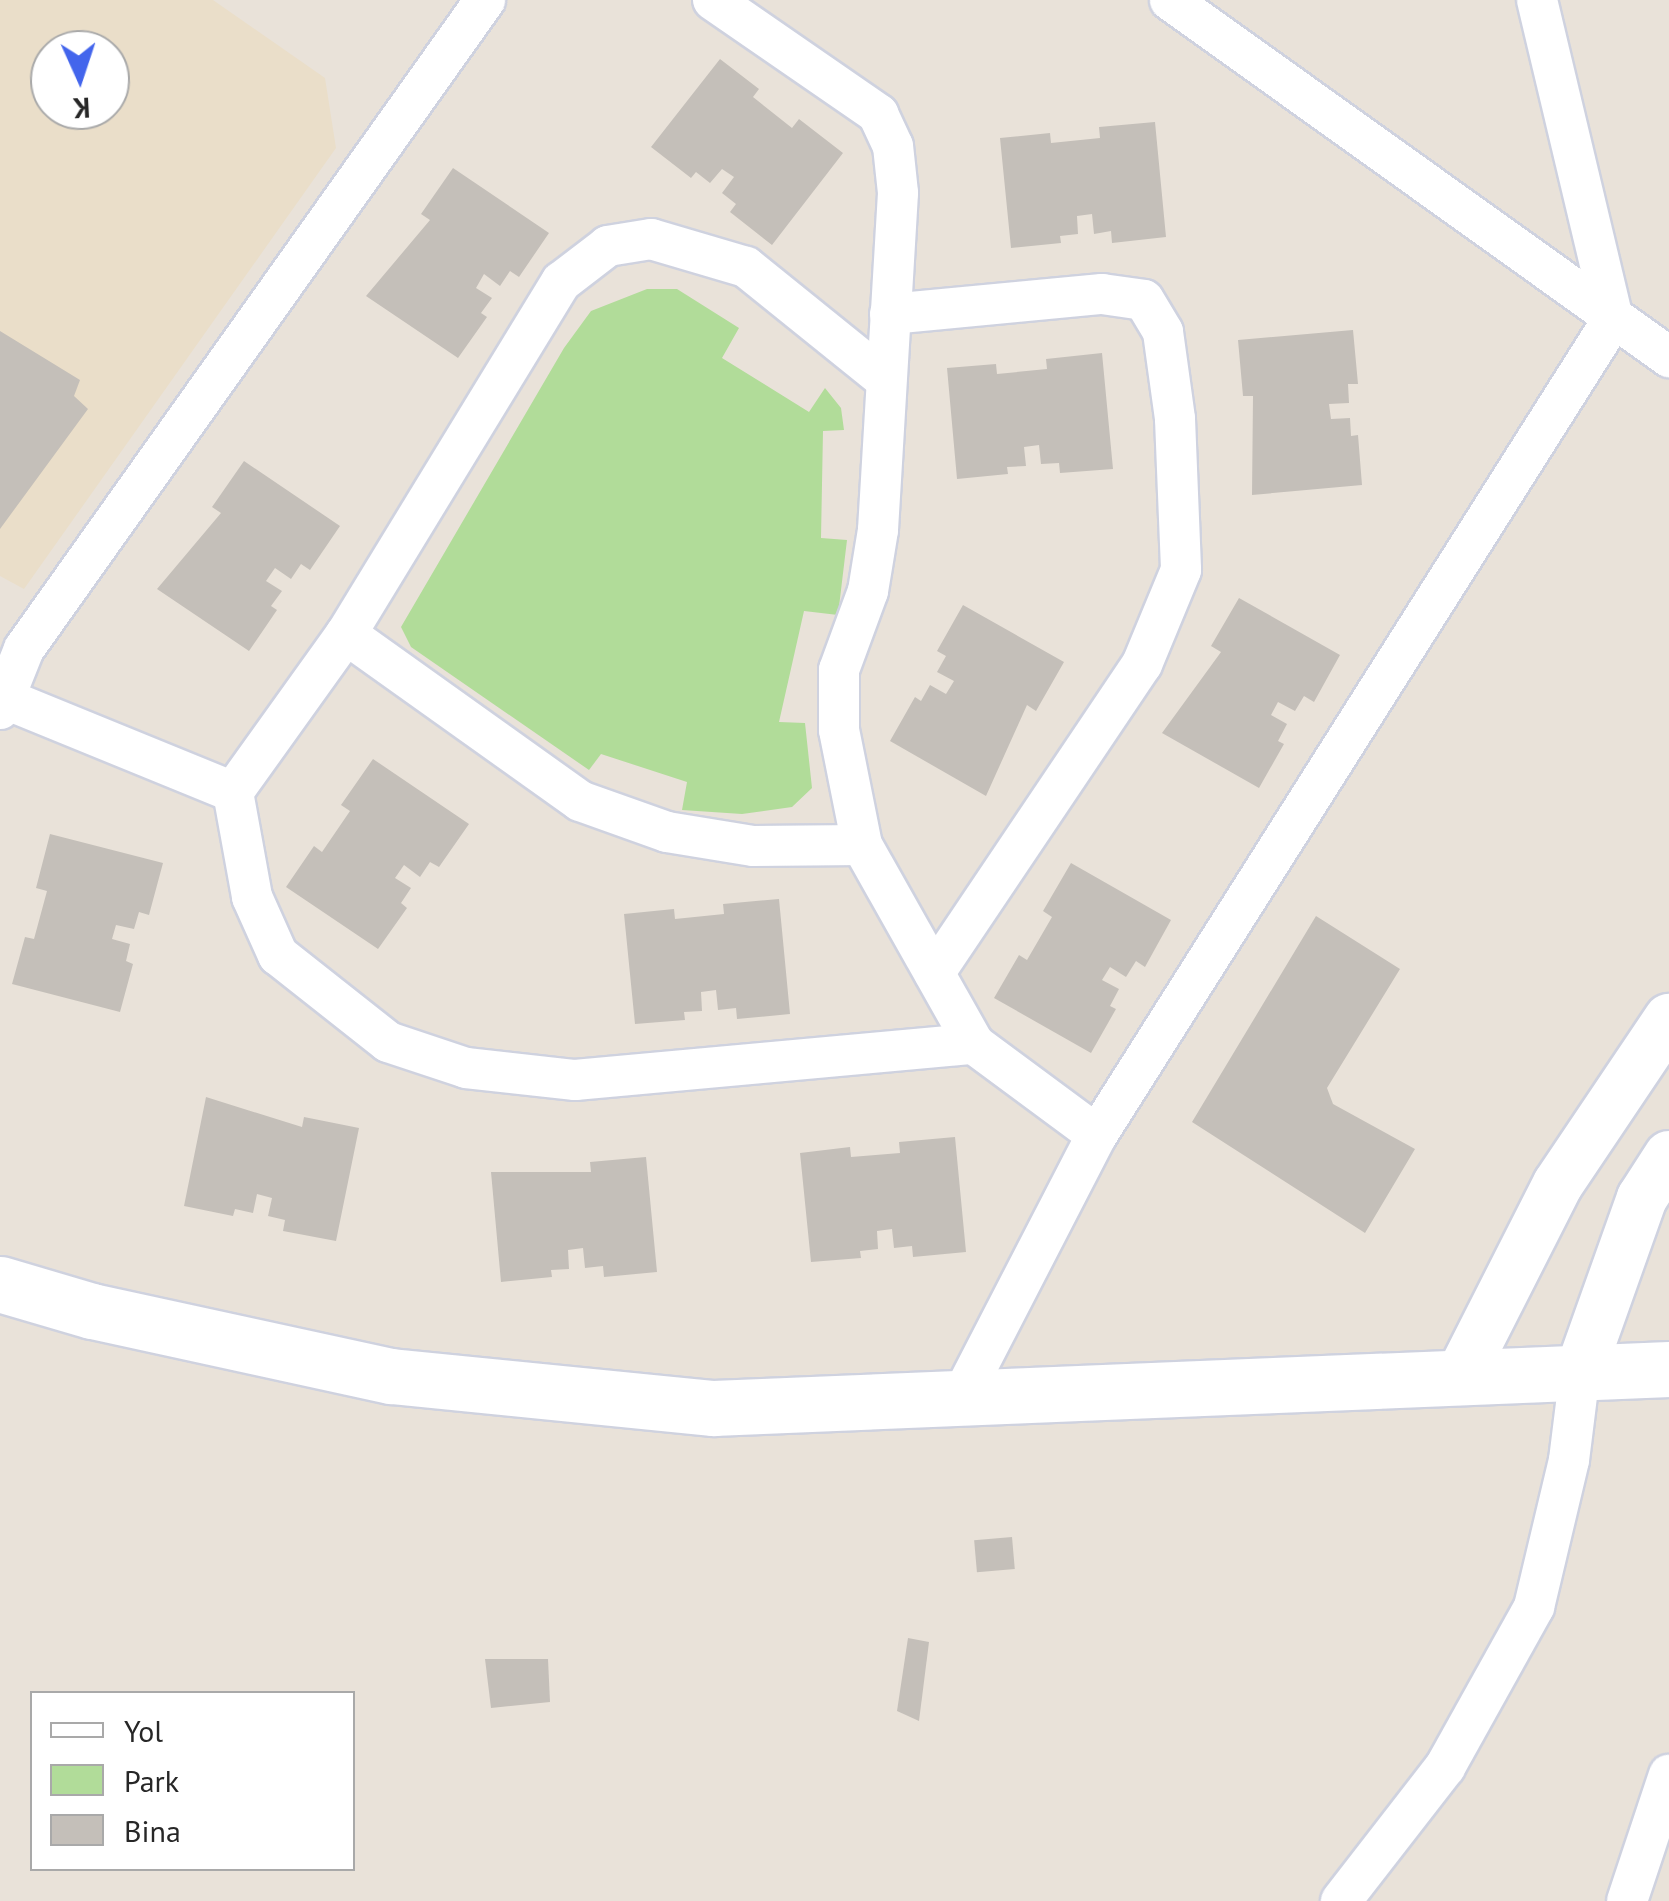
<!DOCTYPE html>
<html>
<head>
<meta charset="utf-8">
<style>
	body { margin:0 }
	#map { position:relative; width:1669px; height:1901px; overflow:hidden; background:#e9e2d9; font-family:"PT Sans",sans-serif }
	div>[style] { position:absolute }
	.education>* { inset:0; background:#eadec9 }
	.green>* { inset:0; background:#b1dc99 }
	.building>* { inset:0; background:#c4bfb9; transform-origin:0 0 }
	.roads { filter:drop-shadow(2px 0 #cfd2df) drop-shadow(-2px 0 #cfd2df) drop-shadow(0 2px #cfd2df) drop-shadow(0 -2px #cfd2df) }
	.minor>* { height:40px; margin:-20px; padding:0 20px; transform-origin:20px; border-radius:20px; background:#fff }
	.tertiary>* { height:50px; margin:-25px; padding:0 25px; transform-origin:25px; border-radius:25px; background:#fff }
	.secondary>* { height:55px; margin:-27.5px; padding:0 27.5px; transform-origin:27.5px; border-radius:27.5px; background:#fff }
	span { translate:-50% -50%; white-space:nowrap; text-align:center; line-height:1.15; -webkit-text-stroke:10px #fff; paint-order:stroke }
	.legend { position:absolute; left:30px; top:1691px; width:325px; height:180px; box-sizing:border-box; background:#fff; border:2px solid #a9a9a9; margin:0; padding:12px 18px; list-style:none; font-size:30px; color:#272727 }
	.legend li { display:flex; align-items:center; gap:20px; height:50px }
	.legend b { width:50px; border:2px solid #a9a9a9 }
	.north { position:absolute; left:30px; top:30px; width:100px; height:100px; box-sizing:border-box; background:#fff; border:2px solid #a9a9a9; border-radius:50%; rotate:177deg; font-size:28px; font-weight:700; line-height:40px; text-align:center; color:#272727 }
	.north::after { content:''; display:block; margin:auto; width:35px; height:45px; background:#4365ec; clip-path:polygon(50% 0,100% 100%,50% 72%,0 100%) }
</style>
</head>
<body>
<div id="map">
	<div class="education">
		<i style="clip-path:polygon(evenodd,0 0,213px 0,325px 78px,336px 148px,24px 589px,0 576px,0 0,50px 50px,110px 50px,110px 110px,50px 110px,50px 50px)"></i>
	</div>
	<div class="green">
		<i style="clip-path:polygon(647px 289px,677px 289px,739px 328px,722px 358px,809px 412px,825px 388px,841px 408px,844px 430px,823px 431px,821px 538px,847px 540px,838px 615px,804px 611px,779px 722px,805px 723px,812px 788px,792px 807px,742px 814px,682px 810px,687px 782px,601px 754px,589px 770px,411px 647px,401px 627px,564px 348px,591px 311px)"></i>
	</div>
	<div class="building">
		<i style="clip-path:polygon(720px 59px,759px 89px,753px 97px,792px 128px,799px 119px,843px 153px,772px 245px,730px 212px,736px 204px,722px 193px,734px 177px,722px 169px,710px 183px,696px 172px,691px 178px,651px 147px)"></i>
		<i style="clip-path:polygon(1155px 122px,1166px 237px,1112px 243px,1111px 231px,1094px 234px,1092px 214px,1077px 216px,1078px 234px,1060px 236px,1061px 243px,1011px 248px,1000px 138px,1050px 133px,1051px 143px,1100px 138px,1099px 127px)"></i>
		<i style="clip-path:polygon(453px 168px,549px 233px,519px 277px,510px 271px,500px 286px,484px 274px,476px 288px,492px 298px,481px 313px,487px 317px,458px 358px,366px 296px,430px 220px,421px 214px)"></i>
		<i style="clip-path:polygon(1353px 330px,1358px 384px,1348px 384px,1349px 403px,1329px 404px,1331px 419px,1350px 418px,1351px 436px,1358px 435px,1362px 485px,1252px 495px,1253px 396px,1243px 396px,1238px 340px)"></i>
		<i style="clip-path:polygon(0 331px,80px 380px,74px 396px,88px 409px,0 529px)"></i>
		<i style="clip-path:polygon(1102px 353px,1113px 469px,1060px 473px,1059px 463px,1041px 464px,1039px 445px,1024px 447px,1026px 466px,1007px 467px,1008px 474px,957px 479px,947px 368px,996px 364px,997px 374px,1047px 369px,1046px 359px)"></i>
		<i style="clip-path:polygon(244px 461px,340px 526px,310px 570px,301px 564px,291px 579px,275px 568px,266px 581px,282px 591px,271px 606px,277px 610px,249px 651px,157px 589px,221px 513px,212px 507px)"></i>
		<i style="clip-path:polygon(1239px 598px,1340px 655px,1314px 702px,1304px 696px,1295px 711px,1278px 702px,1271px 715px,1287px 724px,1278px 741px,1284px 744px,1259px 788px,1162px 733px,1221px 652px,1211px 646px)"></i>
		<i style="clip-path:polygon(963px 605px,1064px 662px,1036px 711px,1027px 705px,986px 796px,890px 741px,915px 697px,921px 701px,930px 685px,946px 694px,954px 681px,937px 672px,946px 656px,937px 651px)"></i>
		<i style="clip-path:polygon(373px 759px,469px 824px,439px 867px,430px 862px,420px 877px,404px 865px,395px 878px,411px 888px,401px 903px,407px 908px,378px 949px,286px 887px,314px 846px,322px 852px,350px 811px,341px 805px)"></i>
		<i style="clip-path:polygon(50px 834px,163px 863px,149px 915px,139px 912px,134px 929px,116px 925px,112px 939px,130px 944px,126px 961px,133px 964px,120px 1012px,12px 984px,25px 937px,34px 939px,47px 891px,36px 888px)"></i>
		<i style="clip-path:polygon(1071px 863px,1171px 920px,1145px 967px,1136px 961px,1126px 977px,1110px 967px,1102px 980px,1119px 989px,1110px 1006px,1116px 1009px,1091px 1053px,994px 998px,1019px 955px,1027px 960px,1052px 917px,1043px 911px)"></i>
		<i style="clip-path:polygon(779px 899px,790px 1014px,737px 1019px,736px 1008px,718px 1010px,716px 990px,701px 992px,702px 1011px,684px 1012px,685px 1020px,635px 1024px,624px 914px,674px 909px,675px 919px,724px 914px,723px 904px)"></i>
		<i style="clip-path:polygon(1316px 916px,1400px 969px,1327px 1088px,1333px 1104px,1415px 1149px,1365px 1233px,1192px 1122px)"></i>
		<i style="clip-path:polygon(206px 1097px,302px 1127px,304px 1117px,359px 1128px,336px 1241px,283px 1231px,285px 1220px,268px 1216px,272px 1198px,257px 1194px,253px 1213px,235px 1209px,233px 1216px,184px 1206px)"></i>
		<i style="clip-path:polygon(955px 1137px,966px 1252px,913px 1257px,912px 1246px,894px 1248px,892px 1229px,877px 1231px,878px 1249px,860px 1251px,861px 1258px,811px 1262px,800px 1153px,850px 1147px,851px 1157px,900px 1153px,899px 1142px)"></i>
		<i style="clip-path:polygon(646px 1157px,657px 1272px,604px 1277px,603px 1266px,585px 1268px,583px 1248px,568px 1250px,569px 1269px,551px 1270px,552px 1277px,501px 1282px,491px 1172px,591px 1172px,590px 1162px)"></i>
		<i style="left:1012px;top:1537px;width:32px;height:38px;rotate:85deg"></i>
		<i style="clip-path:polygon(908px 1638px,929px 1642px,919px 1721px,897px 1711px)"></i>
		<i style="clip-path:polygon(485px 1659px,548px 1659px,550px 1702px,491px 1708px)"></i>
	</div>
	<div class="roads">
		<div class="minor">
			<i style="left:713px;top:0;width:201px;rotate:34.6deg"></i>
			<i style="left:878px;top:114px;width:35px;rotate:65deg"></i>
			<i style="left:893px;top:146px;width:47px;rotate:83.9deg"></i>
			<i style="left:898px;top:193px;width:338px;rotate:93.4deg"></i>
			<i style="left:878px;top:530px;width:62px;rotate:99.3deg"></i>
			<i style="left:868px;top:591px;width:84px;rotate:110.2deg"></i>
			<i style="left:839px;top:670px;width:60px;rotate:90deg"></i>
			<i style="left:839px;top:730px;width:117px;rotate:78.7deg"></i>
			<i style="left:862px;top:845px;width:228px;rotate:60.6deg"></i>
			<i style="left:974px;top:1044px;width:153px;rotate:36.5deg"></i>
			<i style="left:1170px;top:0;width:614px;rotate:35.58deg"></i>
			<i style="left:890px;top:314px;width:213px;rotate:-5.4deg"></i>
			<i style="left:1102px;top:294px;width:42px;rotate:8.1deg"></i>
			<i style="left:1144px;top:300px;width:37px;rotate:59deg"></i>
			<i style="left:1163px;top:332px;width:88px;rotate:82.1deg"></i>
			<i style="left:1175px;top:419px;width:151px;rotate:87.7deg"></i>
			<i style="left:1181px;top:570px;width:102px;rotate:112.5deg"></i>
			<i style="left:1142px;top:664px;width:372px;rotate:123.9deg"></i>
			<i style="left:886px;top:380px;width:180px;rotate:-141.1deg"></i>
			<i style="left:746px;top:267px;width:99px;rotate:-163.6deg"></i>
			<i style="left:651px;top:239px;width:44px;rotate:170.8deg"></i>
			<i style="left:608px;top:246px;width:59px;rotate:142.5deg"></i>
			<i style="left:561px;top:282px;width:412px;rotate:121.4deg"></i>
			<i style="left:346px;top:634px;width:194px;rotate:125.6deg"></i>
			<i style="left:233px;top:792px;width:107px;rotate:79.7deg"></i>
			<i style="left:252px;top:897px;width:64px;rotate:65.9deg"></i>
			<i style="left:278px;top:955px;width:140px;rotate:38.3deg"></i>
			<i style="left:388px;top:1042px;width:82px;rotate:18.4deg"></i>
			<i style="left:466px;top:1068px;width:110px;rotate:6.3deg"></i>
			<i style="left:575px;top:1080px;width:401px;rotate:-5.2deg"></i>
			<i style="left:346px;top:634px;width:287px;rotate:35.5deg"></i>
			<i style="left:580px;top:801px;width:92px;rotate:19.6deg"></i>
			<i style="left:667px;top:832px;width:87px;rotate:9.2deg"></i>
			<i style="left:753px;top:846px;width:109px;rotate:-0.5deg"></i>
			<i style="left:3px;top:698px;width:248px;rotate:22.2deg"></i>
			<i style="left:0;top:709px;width:65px;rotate:-68.2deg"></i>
			<i style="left:24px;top:649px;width:796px;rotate:-54.61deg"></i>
			<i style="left:961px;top:1398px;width:296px;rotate:-62.7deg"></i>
			<i style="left:1097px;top:1135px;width:965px;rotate:-57.69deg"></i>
			<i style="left:1613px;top:319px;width:328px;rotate:-103.4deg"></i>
			<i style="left:1341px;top:1901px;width:170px;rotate:-52.2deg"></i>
			<i style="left:1445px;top:1767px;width:183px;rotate:-60.9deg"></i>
			<i style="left:1534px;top:1607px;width:151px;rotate:-76.6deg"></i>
			<i style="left:1569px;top:1460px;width:89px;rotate:-82.9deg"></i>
			<i style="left:1627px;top:1901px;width:133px;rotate:-71.6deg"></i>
		</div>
		<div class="tertiary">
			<i style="left:1580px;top:1372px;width:185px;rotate:-70.4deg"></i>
			<i style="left:1642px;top:1198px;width:50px;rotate:-57.3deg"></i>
			<i style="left:1460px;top:1377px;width:216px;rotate:-63.1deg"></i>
			<i style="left:1558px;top:1184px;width:199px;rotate:-56.1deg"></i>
		</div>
		<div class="secondary">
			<i style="left:0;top:1284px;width:96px;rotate:16.4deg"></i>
			<i style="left:92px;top:1311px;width:306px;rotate:12.3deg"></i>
			<i style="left:391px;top:1376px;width:324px;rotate:5.7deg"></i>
			<i style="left:713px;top:1408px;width:957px;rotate:-2.34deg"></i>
		</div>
	</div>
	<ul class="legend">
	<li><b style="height:12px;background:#fff"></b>Yol</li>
	<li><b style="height:28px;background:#b1dc99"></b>Park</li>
	<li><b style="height:28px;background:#c4bfb9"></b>Bina</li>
	</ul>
	<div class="north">K</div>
</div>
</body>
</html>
